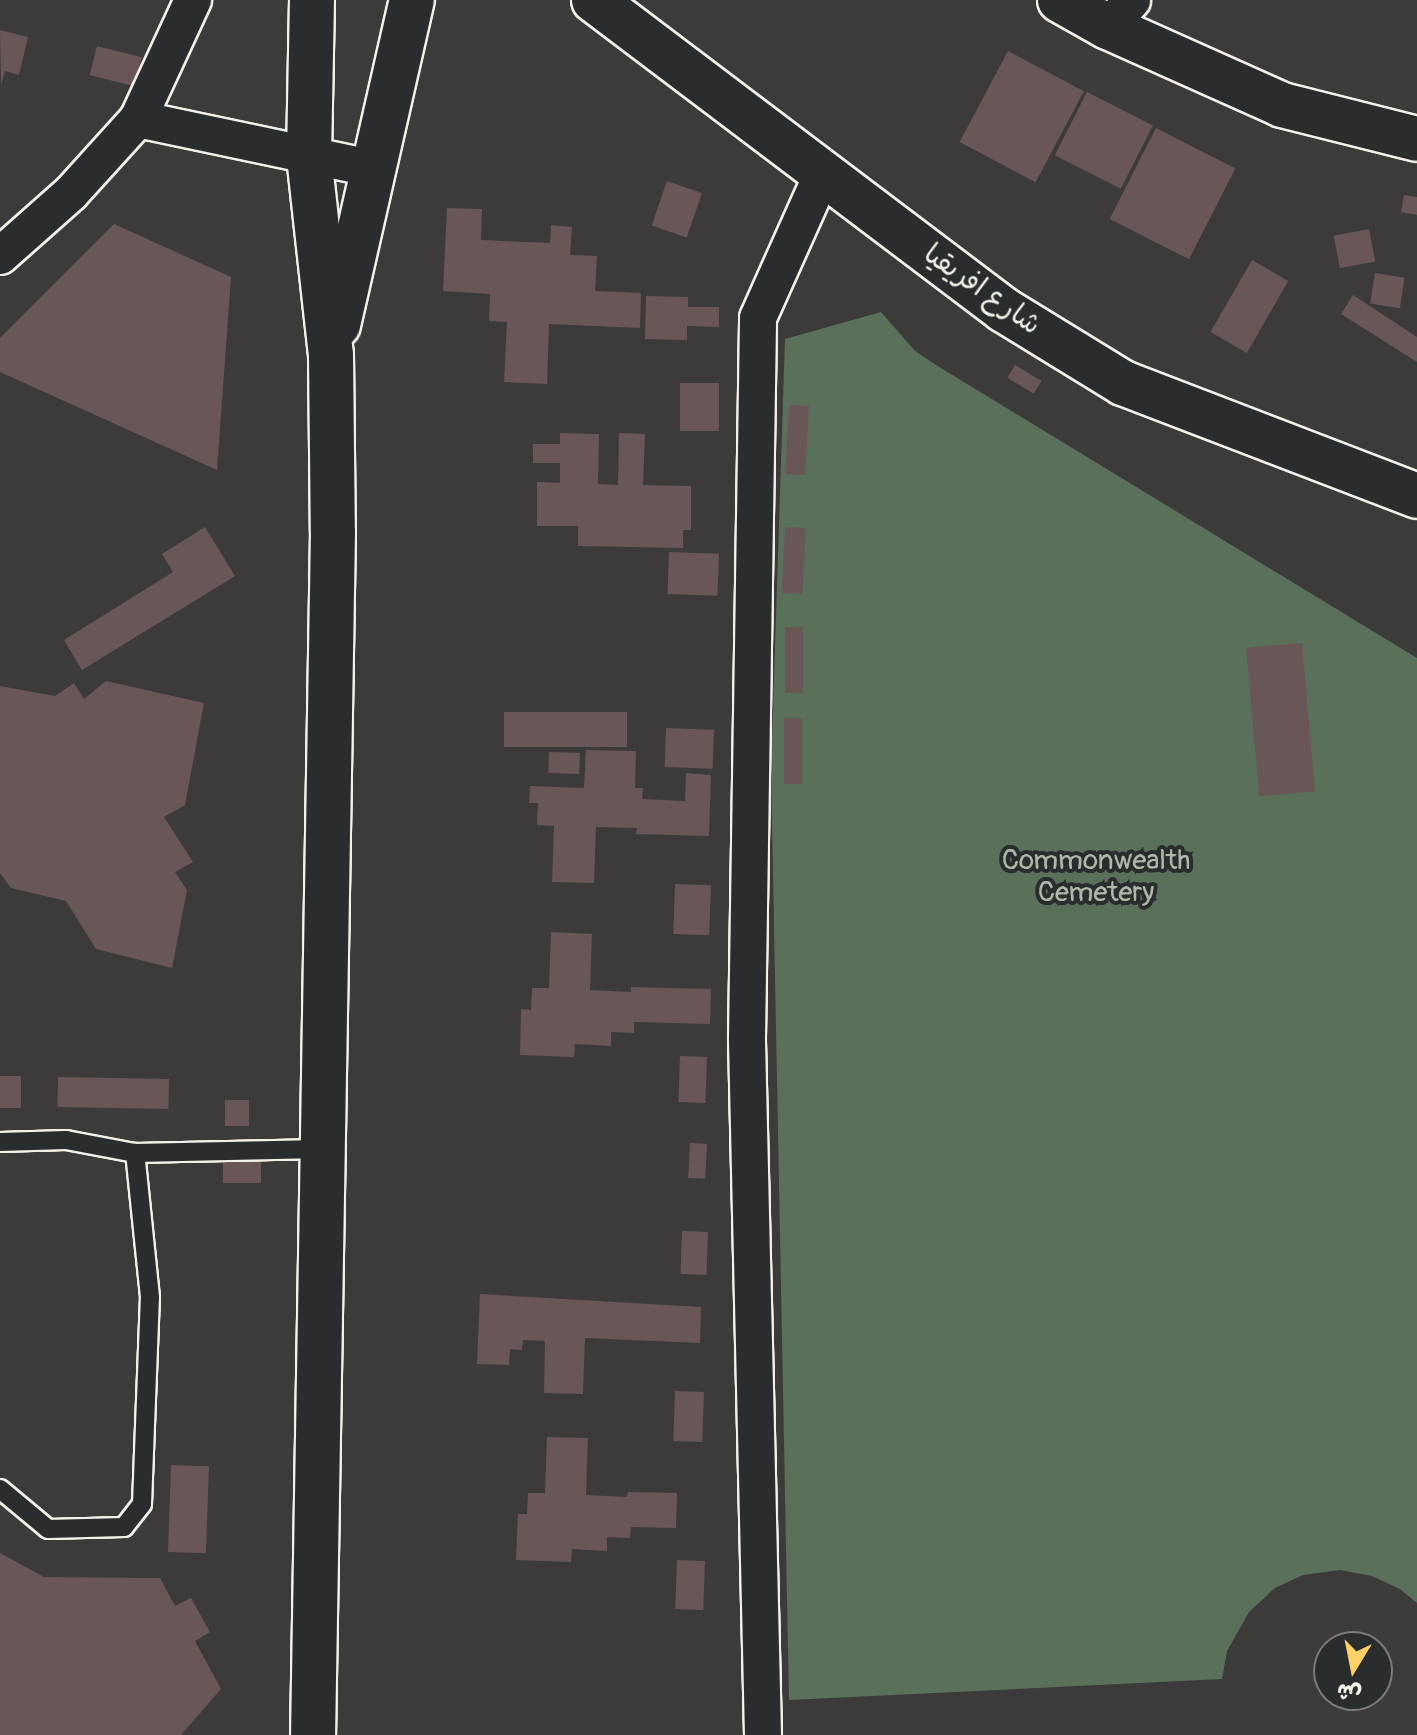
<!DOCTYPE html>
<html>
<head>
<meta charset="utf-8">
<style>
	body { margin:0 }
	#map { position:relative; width:1417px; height:1735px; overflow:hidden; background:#3d3a3a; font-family:Pangolin,"Playpen Sans Arabic",sans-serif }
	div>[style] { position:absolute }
	.green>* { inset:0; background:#5b705b }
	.building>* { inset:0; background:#695757; transform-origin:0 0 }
	.roads { filter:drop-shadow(2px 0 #f4f1e8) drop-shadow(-2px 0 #f4f1e8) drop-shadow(0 2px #f4f1e8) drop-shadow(0 -2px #f4f1e8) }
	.lane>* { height:18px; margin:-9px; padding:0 9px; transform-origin:9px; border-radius:9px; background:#2a2d2e }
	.street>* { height:36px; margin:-18px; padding:0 18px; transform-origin:18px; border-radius:18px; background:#2a2d2e }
	.secondary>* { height:44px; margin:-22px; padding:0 22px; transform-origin:22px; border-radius:22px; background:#2a2d2e }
	.highway>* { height:44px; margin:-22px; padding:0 22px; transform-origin:22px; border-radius:22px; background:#2a2d2e }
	span { translate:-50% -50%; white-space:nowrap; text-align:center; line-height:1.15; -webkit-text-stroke:8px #2a2d2e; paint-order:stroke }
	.street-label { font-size:28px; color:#f4f1e8 }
	.park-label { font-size:28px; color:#afb7a9 }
	.north { position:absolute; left:1313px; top:1631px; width:80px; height:80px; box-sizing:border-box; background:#2a2d2e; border:2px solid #7b7b78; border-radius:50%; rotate:190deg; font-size:22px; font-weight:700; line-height:32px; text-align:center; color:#f4f1e8 }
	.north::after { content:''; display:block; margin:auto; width:28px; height:36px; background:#ffd166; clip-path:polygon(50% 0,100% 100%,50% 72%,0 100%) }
</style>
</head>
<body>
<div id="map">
	<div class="green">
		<i style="clip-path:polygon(881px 312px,915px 351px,936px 365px,1417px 658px,1417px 1603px,1400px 1589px,1372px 1576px,1340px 1570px,1303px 1575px,1275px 1588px,1249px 1612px,1227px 1651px,1222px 1679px,789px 1700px,771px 770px,785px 339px)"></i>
	</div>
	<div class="building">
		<i style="clip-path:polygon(0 30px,28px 37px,19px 75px,5px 71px,1px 85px)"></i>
		<i style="left:97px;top:46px;width:46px;height:30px;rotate:14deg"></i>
		<i style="left:1008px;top:51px;width:86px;height:103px;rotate:28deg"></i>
		<i style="left:1087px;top:92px;width:74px;height:71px;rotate:27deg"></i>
		<i style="left:1156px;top:128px;width:89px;height:102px;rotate:27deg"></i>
		<i style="left:667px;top:181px;width:37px;height:47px;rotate:19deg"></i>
		<i style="clip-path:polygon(1404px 195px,1417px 197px,1417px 215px,1401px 212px)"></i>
		<i style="clip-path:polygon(447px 208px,482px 209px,481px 240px,550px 243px,551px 225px,572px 227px,570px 255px,597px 256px,595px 291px,641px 293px,640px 328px,549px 324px,547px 384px,504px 382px,507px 322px,489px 321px,490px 294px,443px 291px)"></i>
		<i style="clip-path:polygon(114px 224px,231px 277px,217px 470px,0 372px,0 338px)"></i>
		<i style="left:1369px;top:229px;width:33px;height:36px;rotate:79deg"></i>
		<i style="left:1252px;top:260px;width:42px;height:83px;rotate:30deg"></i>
		<i style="left:1375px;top:273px;width:30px;height:31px;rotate:9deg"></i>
		<i style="clip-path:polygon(1353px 295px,1417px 337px,1417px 362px,1341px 314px)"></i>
		<i style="clip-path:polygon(646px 296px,688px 297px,688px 307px,719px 307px,719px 327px,687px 326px,687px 340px,645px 339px)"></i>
		<i style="left:1015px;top:365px;width:31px;height:15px;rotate:31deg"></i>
		<i style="left:680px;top:383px;width:39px;height:48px"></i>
		<i style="left:789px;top:405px;width:20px;height:69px;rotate:3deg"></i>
		<i style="clip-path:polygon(560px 433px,599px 434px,598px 484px,618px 485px,619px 433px,645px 434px,643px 485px,691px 486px,691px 530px,683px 530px,683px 548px,578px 546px,578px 526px,537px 526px,537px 482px,560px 483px,560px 463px,533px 463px,533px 444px,560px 444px)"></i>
		<i style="clip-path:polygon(205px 527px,235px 576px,82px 670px,64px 640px,173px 572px,162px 554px)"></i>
		<i style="left:785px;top:527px;width:21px;height:66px;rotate:3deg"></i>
		<i style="left:669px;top:552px;width:50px;height:42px;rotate:2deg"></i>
		<i style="left:785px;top:627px;width:18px;height:66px"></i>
		<i style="left:1302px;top:643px;width:149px;height:56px;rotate:85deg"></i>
		<i style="clip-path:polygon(106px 681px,204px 703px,185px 805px,164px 817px,193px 862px,175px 872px,187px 890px,172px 968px,96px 949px,66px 901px,11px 888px,0 873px,0 686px,55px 696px,74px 683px,84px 699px)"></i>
		<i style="left:627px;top:712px;width:35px;height:123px;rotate:90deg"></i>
		<i style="left:784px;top:718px;width:18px;height:66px"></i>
		<i style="left:666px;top:728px;width:48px;height:39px;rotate:2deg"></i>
		<i style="clip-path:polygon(586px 750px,636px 751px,635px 788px,643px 788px,642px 799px,685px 801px,686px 773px,711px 775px,709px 836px,636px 834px,637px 828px,596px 827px,594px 883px,552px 882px,554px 826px,537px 825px,538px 803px,529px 803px,530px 786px,584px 788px)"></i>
		<i style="left:549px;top:752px;width:31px;height:21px;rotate:2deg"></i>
		<i style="left:675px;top:884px;width:36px;height:50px;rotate:2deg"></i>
		<i style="clip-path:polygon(551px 932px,592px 934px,590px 990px,631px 992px,631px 987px,711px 989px,710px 1024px,634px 1022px,634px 1033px,611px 1032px,611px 1046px,575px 1044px,574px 1057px,520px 1055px,521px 1009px,531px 1010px,532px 988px,549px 988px)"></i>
		<i style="left:680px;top:1056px;width:27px;height:46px;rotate:2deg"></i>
		<i style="left:0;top:1076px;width:21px;height:32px"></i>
		<i style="left:58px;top:1077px;width:111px;height:30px;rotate:1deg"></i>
		<i style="left:225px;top:1100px;width:24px;height:26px"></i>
		<i style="left:690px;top:1143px;width:17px;height:35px;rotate:3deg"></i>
		<i style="left:223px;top:1161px;width:38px;height:22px"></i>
		<i style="left:682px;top:1231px;width:26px;height:43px;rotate:2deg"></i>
		<i style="clip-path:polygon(480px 1294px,701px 1307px,700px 1343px,585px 1338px,583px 1394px,544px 1393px,545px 1341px,523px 1340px,522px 1350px,510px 1349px,509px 1365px,477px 1364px)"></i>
		<i style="left:675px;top:1391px;width:29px;height:50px;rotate:2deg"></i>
		<i style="clip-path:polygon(547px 1437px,588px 1438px,586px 1495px,627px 1497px,628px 1492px,677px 1493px,676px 1528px,631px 1527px,630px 1538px,607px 1537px,607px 1551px,572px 1549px,571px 1562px,516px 1560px,518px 1514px,527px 1514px,528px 1493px,545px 1493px)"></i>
		<i style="left:171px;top:1465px;width:38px;height:87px;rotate:2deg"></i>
		<i style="clip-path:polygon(0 1553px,44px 1577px,160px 1578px,175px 1606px,191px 1598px,210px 1632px,195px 1641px,221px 1689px,181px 1735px,0 1735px)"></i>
		<i style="left:677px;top:1560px;width:28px;height:49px;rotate:2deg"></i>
	</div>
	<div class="roads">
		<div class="lane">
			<i style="left:0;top:1142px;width:66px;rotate:-1.7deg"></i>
			<i style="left:66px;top:1140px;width:70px;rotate:10.7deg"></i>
			<i style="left:135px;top:1153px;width:186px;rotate:-1.2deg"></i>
			<i style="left:0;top:1489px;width:62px;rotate:39.8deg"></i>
			<i style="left:48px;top:1529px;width:76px;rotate:-1.5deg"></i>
			<i style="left:124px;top:1527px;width:29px;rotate:-52deg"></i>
			<i style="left:142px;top:1504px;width:207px;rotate:-87.8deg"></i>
			<i style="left:150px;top:1297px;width:145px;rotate:-95.9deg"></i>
		</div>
		<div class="street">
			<i style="left:1108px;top:27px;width:36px;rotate:-48deg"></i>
			<i style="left:138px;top:119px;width:242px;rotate:11.9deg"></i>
			<i style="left:0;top:256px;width:95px;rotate:-41.6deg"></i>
			<i style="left:71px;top:193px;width:100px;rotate:-47.8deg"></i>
			<i style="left:138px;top:119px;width:131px;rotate:-65.2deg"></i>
			<i style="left:763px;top:1735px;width:697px;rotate:-91.32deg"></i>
			<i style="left:747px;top:1038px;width:720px;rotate:-89.12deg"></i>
			<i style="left:758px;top:318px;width:159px;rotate:-65.9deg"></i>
		</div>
		<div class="secondary">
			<i style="left:312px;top:0;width:156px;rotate:91.1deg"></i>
			<i style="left:309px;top:156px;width:200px;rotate:83.7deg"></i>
			<i style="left:331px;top:355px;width:177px;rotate:89.4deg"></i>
			<i style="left:333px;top:532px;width:1203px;rotate:90.95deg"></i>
			<i style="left:338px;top:325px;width:333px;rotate:-77.2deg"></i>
		</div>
		<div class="highway">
			<i style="left:594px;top:0;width:514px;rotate:37.09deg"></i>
			<i style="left:1004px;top:310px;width:140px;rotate:31.5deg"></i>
			<i style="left:1123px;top:383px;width:315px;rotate:21deg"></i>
			<i style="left:1060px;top:0;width:55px;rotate:29.4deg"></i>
			<i style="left:1108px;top:27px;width:191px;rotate:24.1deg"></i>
			<i style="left:1282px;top:105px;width:139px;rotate:14.1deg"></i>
		</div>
	</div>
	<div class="street-label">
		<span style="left:982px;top:290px;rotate:35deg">شارع افريقيا</span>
	</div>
	<div class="park-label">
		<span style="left:1096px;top:877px">Commonwealth<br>Cemetery</span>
	</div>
	<div class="north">ش</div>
</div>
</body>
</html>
